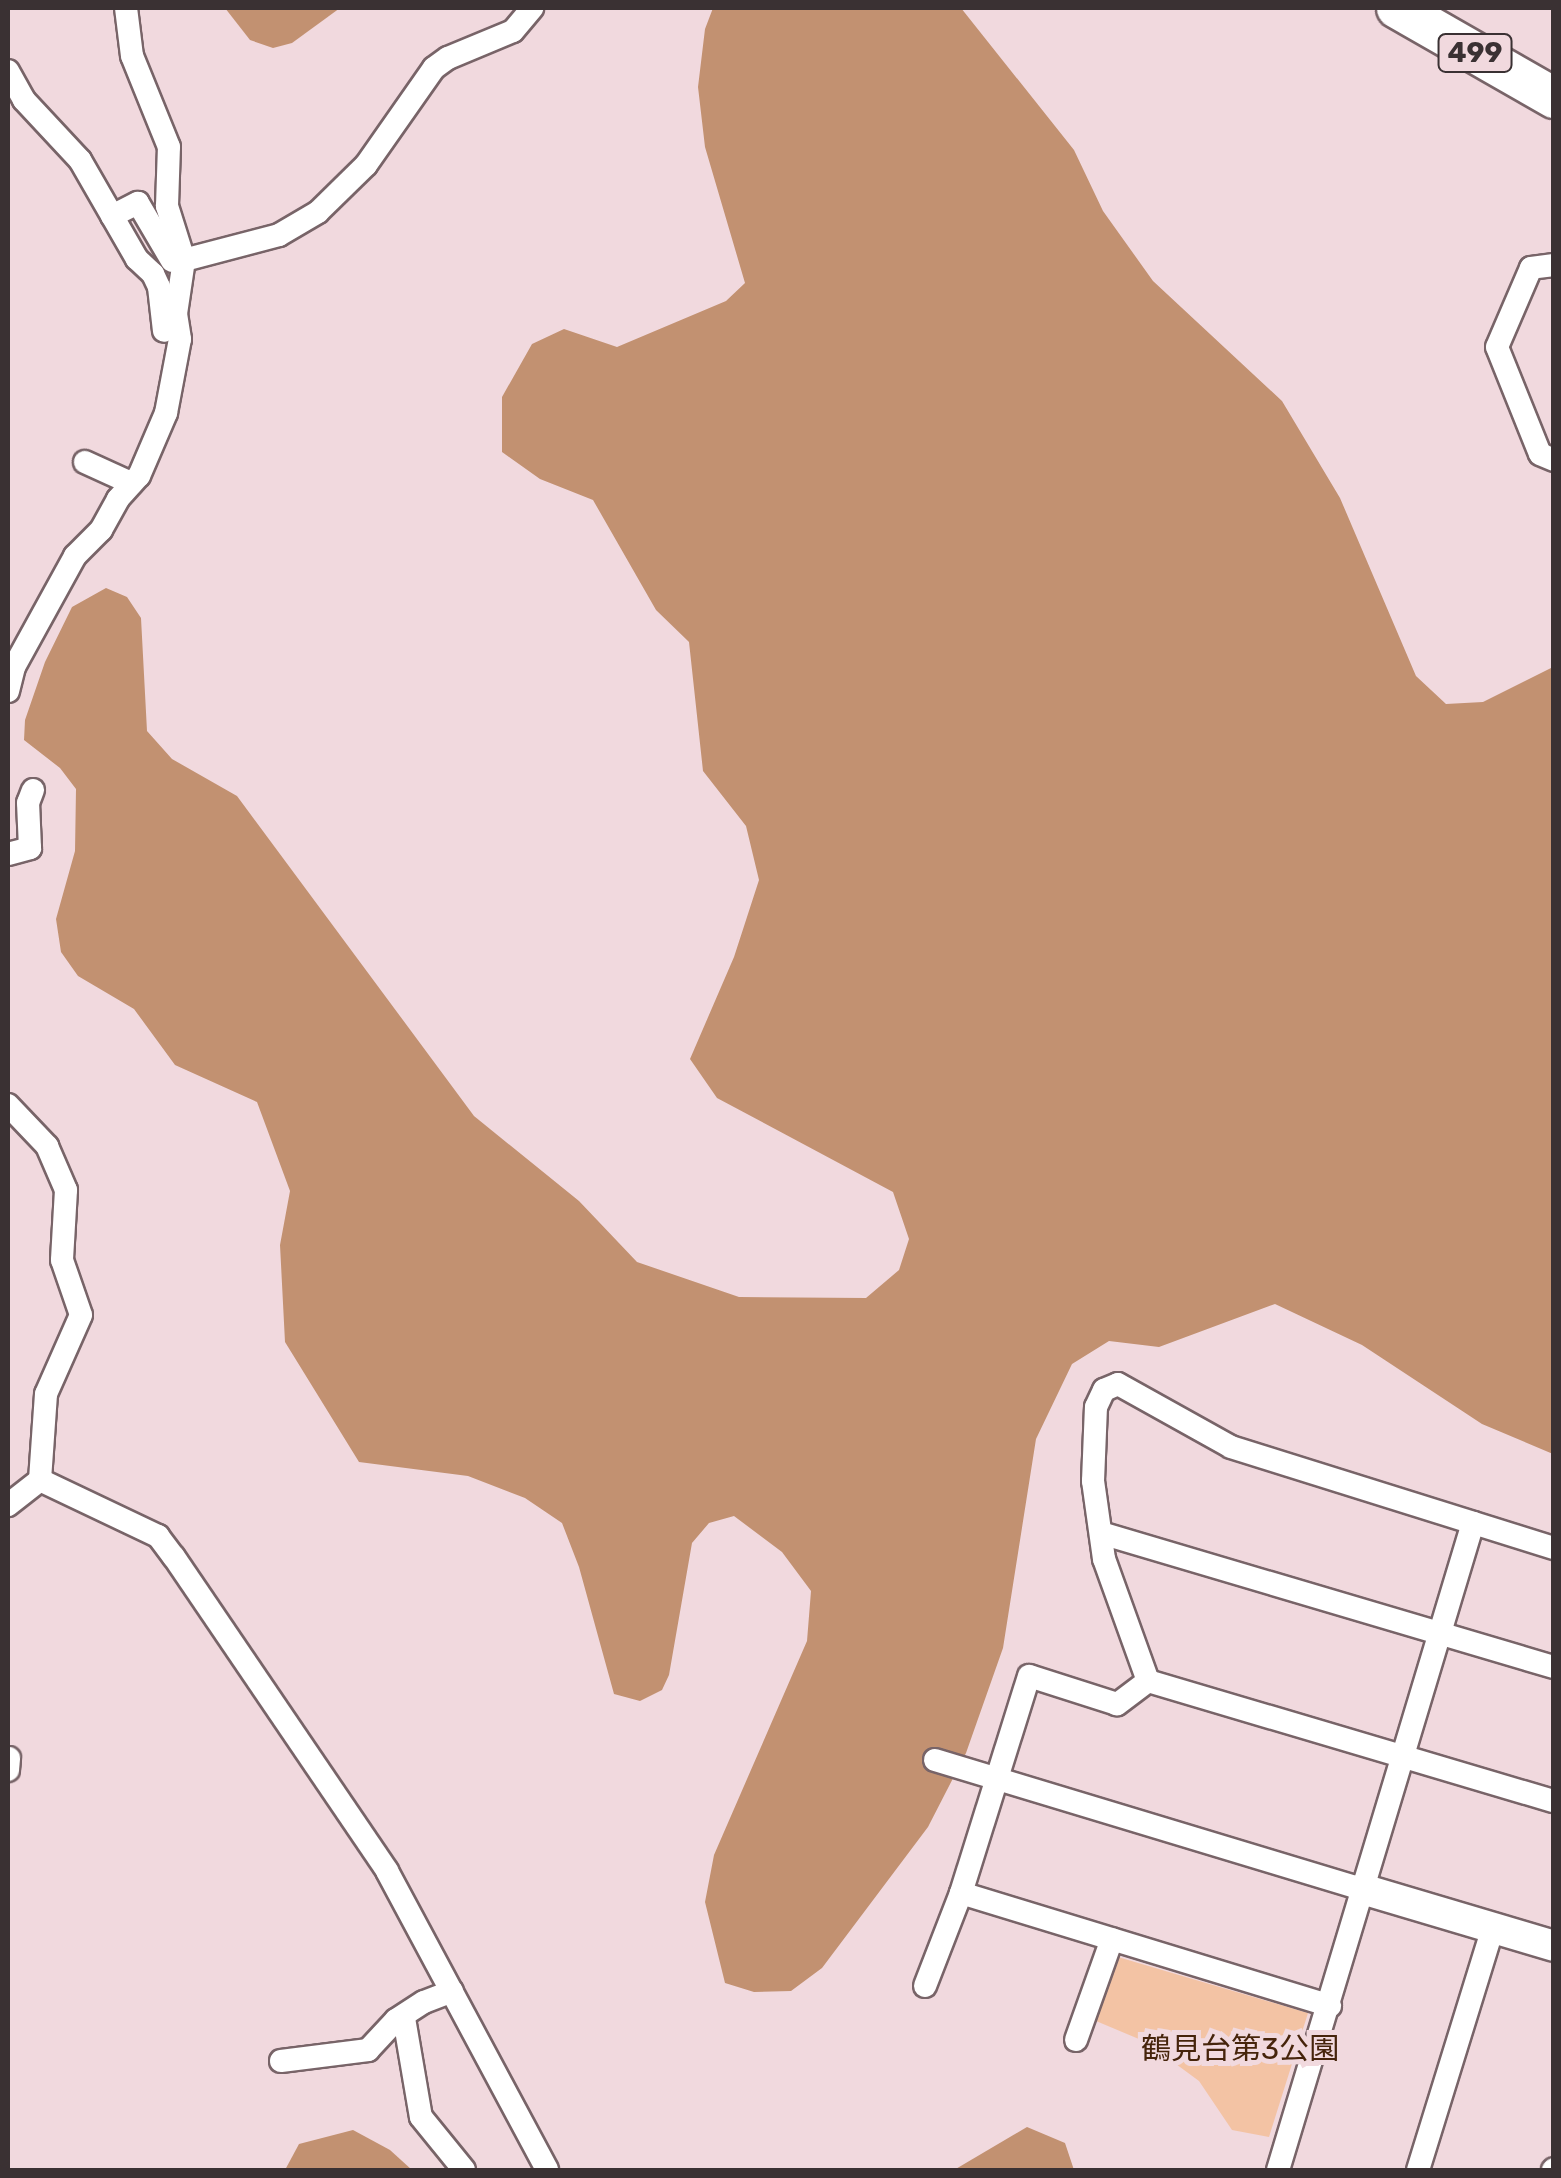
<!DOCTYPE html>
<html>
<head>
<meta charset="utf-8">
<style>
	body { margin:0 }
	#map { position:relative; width:1561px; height:2178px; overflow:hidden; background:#f1d9de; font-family:Rubik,"Noto Sans JP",sans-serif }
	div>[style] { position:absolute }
	.green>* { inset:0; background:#f3c3a4 }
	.forest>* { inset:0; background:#c29171 }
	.roads { filter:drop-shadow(2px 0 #786468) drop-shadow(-2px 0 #786468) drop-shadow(0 2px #786468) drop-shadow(0 -2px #786468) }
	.street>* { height:22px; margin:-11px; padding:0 11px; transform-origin:11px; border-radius:11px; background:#fff }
	.secondary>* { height:30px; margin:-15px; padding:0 15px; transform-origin:15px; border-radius:15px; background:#fff }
	.highway>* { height:40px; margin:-20px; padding:0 20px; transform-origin:20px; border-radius:20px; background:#fff }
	span { translate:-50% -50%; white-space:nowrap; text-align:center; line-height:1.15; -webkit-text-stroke:10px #f1d9de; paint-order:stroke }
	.shield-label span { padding:2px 8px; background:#f1d9de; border:2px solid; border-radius:8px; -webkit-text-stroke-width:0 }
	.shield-label { font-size:28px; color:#3a3133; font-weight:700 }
	.park-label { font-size:30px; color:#46240b }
	.frame { position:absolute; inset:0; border:10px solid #3a3133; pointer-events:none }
</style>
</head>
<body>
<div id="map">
	<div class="green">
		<i style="clip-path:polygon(1118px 1957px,1308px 2013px,1269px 2137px,1232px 2130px,1199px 2081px,1146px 2042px,1096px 2021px)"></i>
	</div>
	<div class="forest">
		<i style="clip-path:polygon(225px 8px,340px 8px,292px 43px,273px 48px,250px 40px)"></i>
		<i style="clip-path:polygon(713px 8px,961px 8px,1074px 150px,1103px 211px,1153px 281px,1282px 401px,1340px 498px,1416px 676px,1446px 704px,1483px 702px,1553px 667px,1553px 1454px,1482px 1424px,1362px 1345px,1275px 1304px,1159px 1347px,1109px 1341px,1072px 1364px,1036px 1439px,1003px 1648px,966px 1753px,928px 1827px,822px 1968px,791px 1991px,754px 1992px,725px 1983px,705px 1902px,714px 1855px,807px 1641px,811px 1591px,782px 1552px,734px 1516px,709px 1523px,692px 1543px,669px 1675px,662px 1690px,640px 1701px,614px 1694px,579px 1567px,562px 1523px,525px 1498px,468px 1476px,359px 1462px,285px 1342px,280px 1245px,290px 1191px,257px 1102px,175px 1065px,134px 1009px,78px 976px,61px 952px,56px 919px,75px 851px,76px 789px,60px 768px,24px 740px,25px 720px,45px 662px,72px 607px,106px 588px,127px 597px,141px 618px,147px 731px,172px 759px,237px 796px,474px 1116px,579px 1201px,637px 1262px,739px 1297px,866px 1298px,899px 1270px,909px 1239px,893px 1192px,717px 1098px,690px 1059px,734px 957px,759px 880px,746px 826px,703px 771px,689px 642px,656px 610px,593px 500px,540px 479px,502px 452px,502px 397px,532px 344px,564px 329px,617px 347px,726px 301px,745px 283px,705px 147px,698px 87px,705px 29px)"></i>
		<i style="clip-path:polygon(1027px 2127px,1065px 2143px,1074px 2170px,954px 2170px)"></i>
		<i style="clip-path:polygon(353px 2130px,390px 2150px,412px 2170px,285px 2170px,299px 2144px)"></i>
	</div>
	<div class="roads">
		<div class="street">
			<i style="left:8px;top:71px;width:33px;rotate:61deg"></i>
			<i style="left:24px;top:100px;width:82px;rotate:47deg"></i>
			<i style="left:80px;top:160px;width:114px;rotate:60.1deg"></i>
			<i style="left:137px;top:259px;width:22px;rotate:43deg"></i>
			<i style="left:153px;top:274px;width:14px;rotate:65deg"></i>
			<i style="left:159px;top:287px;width:44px;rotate:83.5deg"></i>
			<i style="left:112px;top:216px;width:29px;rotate:-27deg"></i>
			<i style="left:138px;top:203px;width:67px;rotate:59.6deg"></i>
			<i style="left:184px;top:260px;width:98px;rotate:-14.7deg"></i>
			<i style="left:279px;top:235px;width:45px;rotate:-30.5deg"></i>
			<i style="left:318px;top:212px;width:67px;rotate:-44.4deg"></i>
			<i style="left:366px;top:165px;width:118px;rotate:-55deg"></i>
			<i style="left:434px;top:68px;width:17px;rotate:-36deg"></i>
			<i style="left:448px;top:58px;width:70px;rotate:-22.6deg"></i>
			<i style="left:513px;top:31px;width:30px;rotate:-50deg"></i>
			<i style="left:1554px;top:265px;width:23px;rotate:173deg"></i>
			<i style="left:1531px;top:268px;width:86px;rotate:113.3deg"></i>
			<i style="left:1497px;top:347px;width:115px;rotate:68.1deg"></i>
			<i style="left:1540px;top:454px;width:15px;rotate:23deg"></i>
			<i style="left:85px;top:462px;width:51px;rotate:24.5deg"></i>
			<i style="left:8px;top:691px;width:25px;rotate:-76deg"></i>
			<i style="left:14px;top:667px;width:127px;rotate:-61.2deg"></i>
			<i style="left:75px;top:556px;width:37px;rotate:-45deg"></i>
			<i style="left:101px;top:530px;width:35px;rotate:-61deg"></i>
			<i style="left:118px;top:499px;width:31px;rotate:-48deg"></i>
			<i style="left:139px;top:476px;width:69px;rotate:-66.8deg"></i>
			<i style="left:166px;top:413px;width:75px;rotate:-79.3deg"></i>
			<i style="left:180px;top:339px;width:25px;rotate:-99deg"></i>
			<i style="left:176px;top:314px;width:55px;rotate:-81.6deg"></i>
			<i style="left:184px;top:260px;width:57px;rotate:-107.5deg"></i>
			<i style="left:167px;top:206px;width:59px;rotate:-88.1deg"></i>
			<i style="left:169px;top:147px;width:98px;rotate:-112.1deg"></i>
			<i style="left:132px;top:56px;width:48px;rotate:-97.1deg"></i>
			<i style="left:8px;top:854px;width:23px;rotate:-15deg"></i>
			<i style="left:30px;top:848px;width:45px;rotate:-92.5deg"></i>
			<i style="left:28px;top:803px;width:14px;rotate:-69deg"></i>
			<i style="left:8px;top:1105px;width:57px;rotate:46.4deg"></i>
			<i style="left:47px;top:1146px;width:48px;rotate:66.6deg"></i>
			<i style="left:66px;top:1190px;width:70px;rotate:93.3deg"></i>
			<i style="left:62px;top:1260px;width:58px;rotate:70.9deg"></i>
			<i style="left:81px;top:1315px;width:86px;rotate:113.9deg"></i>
			<i style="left:46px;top:1394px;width:86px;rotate:94deg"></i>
			<i style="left:40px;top:1480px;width:41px;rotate:142deg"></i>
			<i style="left:40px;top:1480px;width:131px;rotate:25.4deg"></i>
			<i style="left:158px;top:1536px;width:26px;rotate:53deg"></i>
			<i style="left:174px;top:1557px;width:379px;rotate:55.8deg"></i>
			<i style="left:387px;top:1871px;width:339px;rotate:61.8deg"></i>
			<i style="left:1101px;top:1533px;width:472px;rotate:16.5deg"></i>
			<i style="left:1148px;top:1681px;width:130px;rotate:-109.8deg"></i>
			<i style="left:1104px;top:1559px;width:79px;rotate:-98deg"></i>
			<i style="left:1093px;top:1481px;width:74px;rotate:-87.7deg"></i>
			<i style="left:1096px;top:1407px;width:19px;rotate:-65deg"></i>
			<i style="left:1104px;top:1390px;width:15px;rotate:-23deg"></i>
			<i style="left:1118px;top:1384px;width:129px;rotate:29.1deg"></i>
			<i style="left:1231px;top:1447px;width:338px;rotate:17.4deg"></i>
			<i style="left:1148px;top:1681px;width:39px;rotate:143deg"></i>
			<i style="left:1117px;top:1704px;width:92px;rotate:-162.3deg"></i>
			<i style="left:1029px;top:1676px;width:227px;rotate:107.4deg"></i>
			<i style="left:961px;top:1893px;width:386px;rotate:17deg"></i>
			<i style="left:1148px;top:1681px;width:423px;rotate:16.5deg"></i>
			<i style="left:935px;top:1760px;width:446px;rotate:16.8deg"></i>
			<i style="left:8px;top:1770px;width:12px;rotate:-85deg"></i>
			<i style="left:925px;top:1986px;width:100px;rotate:-68.8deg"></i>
			<i style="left:404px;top:2018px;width:100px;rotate:80.3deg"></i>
			<i style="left:421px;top:2117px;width:68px;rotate:50.9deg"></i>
			<i style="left:1076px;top:2040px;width:107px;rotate:-70.4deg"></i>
			<i style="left:281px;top:2061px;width:88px;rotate:-7.2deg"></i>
			<i style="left:368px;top:2050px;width:41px;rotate:-47deg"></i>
			<i style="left:396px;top:2020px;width:33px;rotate:-33deg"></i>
			<i style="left:424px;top:2002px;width:30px;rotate:-21deg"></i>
			<i style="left:1278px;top:2170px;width:676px;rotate:-73.23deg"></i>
			<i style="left:1418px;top:2170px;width:254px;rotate:-72.8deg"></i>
			<i style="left:1553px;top:2170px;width:1px;rotate:-45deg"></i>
		</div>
		<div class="secondary">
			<i style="left:1362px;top:1889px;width:200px;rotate:16.5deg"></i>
		</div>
		<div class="highway">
			<i style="left:1397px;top:8px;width:181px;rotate:29.8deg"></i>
		</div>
	</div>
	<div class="shield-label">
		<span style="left:1475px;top:53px">499</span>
	</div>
	<div class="park-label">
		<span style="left:1240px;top:2049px">鶴見台第3公園</span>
	</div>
	<div class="frame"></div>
</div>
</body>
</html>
